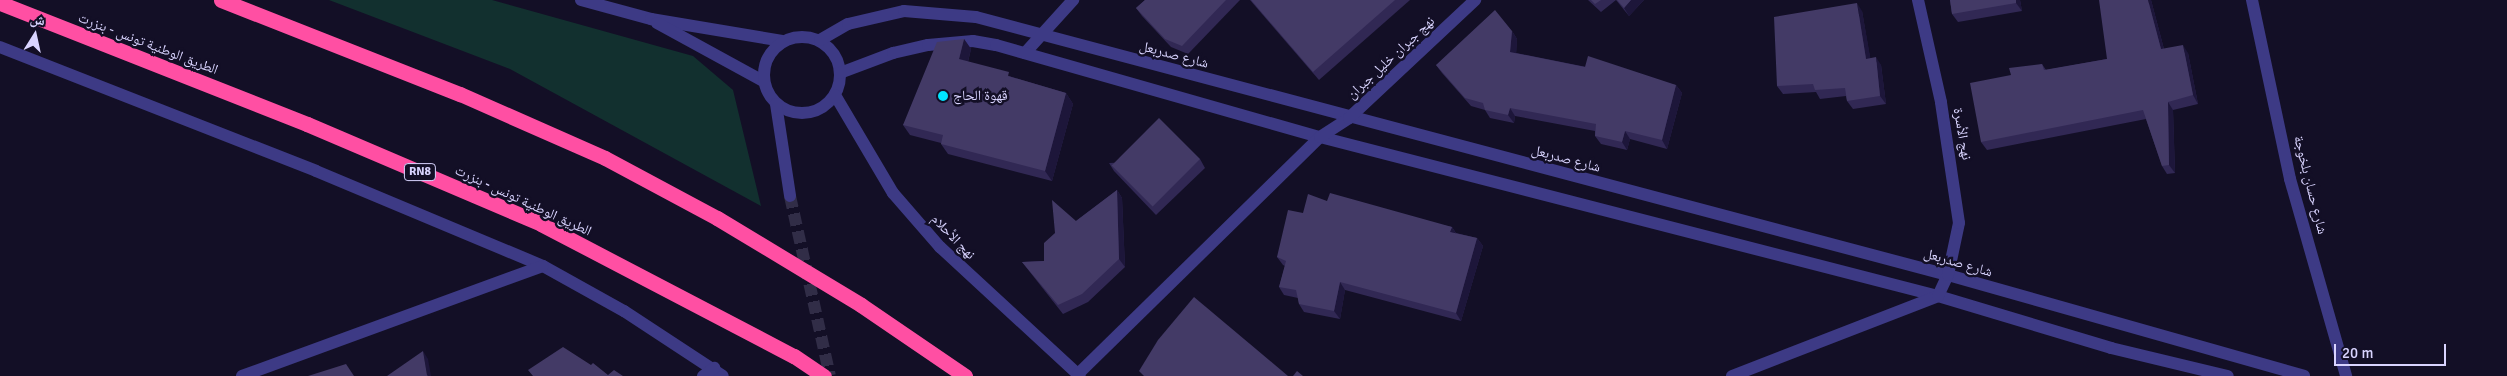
<!DOCTYPE html>
<html>
<head>
<meta charset="utf-8">
<style>
	body { margin:0 }
	#map { position:relative; width:2507px; height:376px; overflow:hidden; background:#130f26; font-family:Signika,"Noto Naskh Arabic",sans-serif }
	div>[style] { position:absolute }
	.green>* { inset:0; background:#12302f }
	.minor-tunnel>* { height:12px; margin-top:-6px; transform-origin:0; background:repeating-linear-gradient(90deg,#312d47 0 12px,transparent 0 18px) }
	.minor>* { height:12px; margin:-6px; padding:0 6px; transform-origin:6px; border-radius:6px; background:#3d3a85 }
	.minor>.ring { margin:-6px; padding:0; box-sizing:content-box; background:none; border:12px solid #3d3a85; border-radius:50% }
	.highway>* { height:15px; margin:-7.5px; padding:0 7.5px; transform-origin:7.5px; border-radius:7.5px; background:#ff4fa3 }
	.wall>* { inset:0; background:#312854 }
	.shaded-wall>* { inset:0; background:#1d163a }
	.building>* { inset:0; background:#433a66; transform-origin:0 0 }
	.dots>* { width:14px; height:14px; translate:-50% -50%; box-sizing:border-box; border:2px solid #130f26; border-radius:50% }
	span { translate:-50% -50%; white-space:nowrap; text-align:center; line-height:1.15; -webkit-text-stroke:5px #130f26; paint-order:stroke }
	.shield-label span { padding:1px 4px; background:#130f26; border:1px solid; border-radius:4px; -webkit-text-stroke-width:0 }
	.shield-label { font-size:12px; color:#d9d4ff; font-weight:700 }
	.street-label { font-size:14px; color:#d9d4ff }
	.poi-label { font-size:14px; color:#d9d4ff }
	.left { translate:0 -50%; text-align:left }
	.north { position:absolute; left:10px; top:10px; width:50px; height:50px; -webkit-text-stroke:4px #130f26; paint-order:stroke; rotate:10deg; font-size:14px; font-weight:700; line-height:20px; text-align:center; color:#d9d4ff }
	.north::after { content:''; display:block; margin:auto; width:18px; height:22px; background:#d9d4ff; clip-path:polygon(50% 0,100% 100%,50% 72%,0 100%) }
	.scale { position:absolute; left:2334px; top:344px; width:112px; height:22px; box-sizing:border-box; border:2px solid #d9d4ff; border-top:0; padding-left:6px; font-size:15px; line-height:18px; white-space:nowrap; color:#d9d4ff; -webkit-text-stroke:4px #130f26; paint-order:stroke }
</style>
</head>
<body>
<div id="map">
	<div class="green">
		<i style="clip-path:polygon(329px 0,492px 0,693px 56px,733px 90px,761px 206px,510px 69px)"></i>
	</div>
	<div class="minor-tunnel">
		<i style="left:790px;top:196px;width:184px;rotate:77.5deg"></i>
	</div>
	<div class="minor">
		<i style="left:581px;top:0;width:73px;rotate:15.2deg"></i>
		<i style="left:651px;top:19px;width:133px;rotate:9.5deg"></i>
		<i style="left:2252px;top:0;width:183px;rotate:78deg"></i>
		<i style="left:2290px;top:179px;width:205px;rotate:74.1deg"></i>
		<i style="left:657px;top:23px;width:121px;rotate:28.7deg"></i>
		<i class="ring" style="left:764px;top:37px;width:64px;height:64px"></i>
		<i style="left:820px;top:40px;width:32px;rotate:-30deg"></i>
		<i style="left:848px;top:24px;width:57px;rotate:-13.1deg"></i>
		<i style="left:904px;top:11px;width:72px;rotate:4.8deg"></i>
		<i style="left:976px;top:17px;width:1006px;rotate:14.87deg"></i>
		<i style="left:1948px;top:275px;width:370px;rotate:15.8deg"></i>
		<i style="left:0;top:47px;width:339px;rotate:21.4deg"></i>
		<i style="left:316px;top:171px;width:246px;rotate:22.7deg"></i>
		<i style="left:543px;top:266px;width:93px;rotate:29.1deg"></i>
		<i style="left:624px;top:311px;width:118px;rotate:33.3deg"></i>
		<i style="left:1025px;top:53px;width:72px;rotate:-47.8deg"></i>
		<i style="left:840px;top:73px;width:57px;rotate:-20.7deg"></i>
		<i style="left:893px;top:53px;width:36px;rotate:-13deg"></i>
		<i style="left:928px;top:45px;width:45px;rotate:-5.1deg"></i>
		<i style="left:973px;top:41px;width:23px;rotate:10deg"></i>
		<i style="left:996px;top:45px;width:337px;rotate:15.9deg"></i>
		<i style="left:1320px;top:137px;width:638px;rotate:14.43deg"></i>
		<i style="left:1938px;top:296px;width:181px;rotate:16.7deg"></i>
		<i style="left:2111px;top:348px;width:120px;rotate:13.5deg"></i>
		<i style="left:835px;top:95px;width:114px;rotate:59.4deg"></i>
		<i style="left:893px;top:193px;width:72px;rotate:49deg"></i>
		<i style="left:940px;top:247px;width:190px;rotate:42.7deg"></i>
		<i style="left:776px;top:104px;width:93px;rotate:81.3deg"></i>
		<i style="left:1078px;top:374px;width:339px;rotate:-44.4deg"></i>
		<i style="left:1320px;top:137px;width:35px;rotate:-33deg"></i>
		<i style="left:1349px;top:118px;width:173px;rotate:-43.1deg"></i>
		<i style="left:242px;top:376px;width:320px;rotate:-20.1deg"></i>
		<i style="left:703px;top:376px;width:14px;rotate:-36deg"></i>
		<i style="left:1732px;top:376px;width:221px;rotate:-21.2deg"></i>
		<i style="left:1938px;top:296px;width:23px;rotate:-65deg"></i>
		<i style="left:1948px;top:275px;width:53px;rotate:-78.1deg"></i>
		<i style="left:1959px;top:223px;width:122px;rotate:-98.5deg"></i>
		<i style="left:1941px;top:102px;width:105px;rotate:-102.7deg"></i>
	</div>
	<div class="highway">
		<i style="left:221px;top:0;width:257px;rotate:21.5deg"></i>
		<i style="left:460px;top:94px;width:158px;rotate:23.8deg"></i>
		<i style="left:605px;top:158px;width:127px;rotate:28.2deg"></i>
		<i style="left:717px;top:218px;width:168px;rotate:31.1deg"></i>
		<i style="left:861px;top:305px;width:126px;rotate:34.3deg"></i>
		<i style="left:0;top:3px;width:330px;rotate:21.5deg"></i>
		<i style="left:307px;top:124px;width:254px;rotate:23.1deg"></i>
		<i style="left:541px;top:224px;width:285px;rotate:27.6deg"></i>
		<i style="left:794px;top:356px;width:36px;rotate:34deg"></i>
	</div>
	<div class="wall">
		<i style="clip-path:polygon(1145px 0,1240px 0,1188px 54px,1171px 47px,1142px 16px,1136px 8px)"></i>
		<i style="clip-path:polygon(1250px 0,1410px 0,1319px 80px)"></i>
		<i style="clip-path:polygon(1588px 0,1644px 0,1629px 16px,1616px 0,1601px 12px)"></i>
		<i style="clip-path:polygon(1950px 0,2020px 0,2022px 11px,1958px 22px,1952px 14px)"></i>
		<i style="clip-path:polygon(2151px 0,2164px 49px,2188px 53px,2198px 104px,2173px 110px,2175px 173px,2167px 174px,2162px 166px,2146px 119px,1987px 150px,1981px 142px,2011px 75px,2042px 64px,2046px 70px,2107px 59px)"></i>
		<i style="clip-path:polygon(1862px 11px,1870px 58px,1881px 65px,1886px 104px,1853px 109px,1847px 101px,1846px 96px,1820px 99px,1816px 92px,1783px 94px,1777px 86px)"></i>
		<i style="clip-path:polygon(1512px 31px,1517px 39px,1516px 53px,1676px 85px,1682px 93px,1667px 149px,1630px 139px,1627px 150px,1601px 144px,1595px 136px,1595px 131px,1515px 116px,1514px 123px,1490px 118px,1485px 110px,1471px 106px,1442px 73px,1436px 65px)"></i>
		<i style="clip-path:polygon(964px 39px,971px 49px,968px 62px,1012px 77px,1066px 93px,1073px 104px,1052px 181px,948px 154px,941px 144px,941px 143px,910px 135px,903px 125px)"></i>
		<i style="clip-path:polygon(1200px 159px,1205px 168px,1156px 215px,1114px 171px,1109px 163px)"></i>
		<i style="clip-path:polygon(1117px 190px,1122px 198px,1125px 267px,1088px 302px,1063px 314px,1022px 262px,1044px 261px,1076px 221px)"></i>
		<i style="clip-path:polygon(1327px 201px,1452px 227px,1456px 233px,1477px 238px,1483px 246px,1461px 321px,1345px 290px,1340px 319px,1304px 312px,1299px 304px,1298px 298px,1284px 295px,1279px 287px,1285px 266px,1283px 265px,1277px 257px,1303px 213px)"></i>
	</div>
	<div class="shaded-wall">
		<i style="clip-path:polygon(1631px 0,1644px 0,1629px 16px,1624px 8px)"></i>
		<i style="clip-path:polygon(2016px 0,2020px 0,2022px 11px,2016px 3px)"></i>
		<i style="clip-path:polygon(2148px 0,2151px 0,2166px 57px,2161px 49px)"></i>
		<i style="clip-path:polygon(1857px 3px,1862px 11px,1872px 67px,1866px 59px)"></i>
		<i style="clip-path:polygon(1512px 31px,1517px 39px,1516px 60px,1510px 52px)"></i>
		<i style="clip-path:polygon(964px 39px,971px 49px,966px 69px,959px 59px)"></i>
		<i style="clip-path:polygon(2183px 45px,2188px 53px,2198px 104px,2193px 95px)"></i>
		<i style="clip-path:polygon(1876px 57px,1881px 65px,1886px 104px,1880px 96px)"></i>
		<i style="clip-path:polygon(1676px 85px,1682px 93px,1667px 149px,1662px 140px)"></i>
		<i style="clip-path:polygon(1066px 93px,1073px 104px,1052px 181px,1045px 171px)"></i>
		<i style="clip-path:polygon(2168px 102px,2173px 110px,2175px 173px,2169px 165px)"></i>
		<i style="clip-path:polygon(1510px 108px,1515px 116px,1514px 123px,1508px 115px)"></i>
		<i style="clip-path:polygon(1625px 131px,1630px 139px,1627px 150px,1622px 142px)"></i>
		<i style="clip-path:polygon(1117px 190px,1122px 198px,1125px 267px,1119px 259px)"></i>
		<i style="clip-path:polygon(1452px 227px,1457px 235px,1450px 232px)"></i>
		<i style="clip-path:polygon(1477px 238px,1483px 246px,1461px 321px,1456px 313px)"></i>
		<i style="clip-path:polygon(1340px 282px,1345px 290px,1340px 319px,1334px 311px)"></i>
		<i style="clip-path:polygon(423px 351px,428px 359px,431px 376px,428px 376px,427px 375px)"></i>
	</div>
	<div class="building">
		<i style="clip-path:polygon(1145px 0,1226px 0,1182px 46px,1165px 39px,1136px 8px)"></i>
		<i style="clip-path:polygon(1251px 0,1395px 0,1313px 72px)"></i>
		<i style="clip-path:polygon(1591px 0,1601px 0,1595px 4px)"></i>
		<i style="clip-path:polygon(1617px 0,1631px 0,1624px 8px)"></i>
		<i style="clip-path:polygon(1950px 0,2016px 0,2016px 3px,1952px 14px)"></i>
		<i style="clip-path:polygon(2099px 0,2148px 0,2161px 49px,2183px 45px,2193px 95px,2168px 102px,2169px 165px,2162px 166px,2143px 110px,1981px 142px,1970px 83px,2011px 75px,2009px 68px,2042px 64px,2044px 70px,2107px 59px)"></i>
		<i style="clip-path:polygon(1857px 3px,1866px 59px,1876px 57px,1880px 96px,1847px 101px,1845px 88px,1815px 90px,1813px 84px,1777px 86px,1774px 17px)"></i>
		<i style="clip-path:polygon(1495px 10px,1512px 31px,1510px 52px,1585px 67px,1588px 56px,1676px 85px,1662px 140px,1625px 131px,1622px 142px,1595px 136px,1596px 124px,1510px 108px,1508px 115px,1485px 110px,1483px 103px,1465px 98px,1436px 65px)"></i>
		<i style="clip-path:polygon(964px 39px,959px 59px,1009px 72px,1008px 76px,1066px 93px,1045px 171px,941px 144px,943px 135px,903px 125px,937px 42px)"></i>
		<i style="left:1159px;top:118px;width:58px;height:67px;rotate:45deg"></i>
		<i style="clip-path:polygon(1117px 190px,1119px 259px,1082px 294px,1058px 305px,1022px 262px,1044px 261px,1044px 243px,1055px 233px,1052px 200px,1076px 221px)"></i>
		<i style="clip-path:polygon(1330px 193px,1452px 227px,1450px 232px,1477px 238px,1456px 313px,1340px 282px,1334px 311px,1299px 304px,1296px 290px,1279px 287px,1286px 261px,1277px 257px,1288px 210px,1303px 213px,1308px 194px,1327px 201px)"></i>
		<i style="clip-path:polygon(1194px 297px,1288px 376px,1144px 376px,1139px 371px,1158px 340px)"></i>
		<i style="clip-path:polygon(563px 347px,591px 365px,593px 363px,608px 375px,614px 370px,623px 376px,533px 376px,528px 370px)"></i>
		<i style="clip-path:polygon(423px 351px,427px 375px,428px 376px,387px 376px)"></i>
		<i style="clip-path:polygon(346px 364px,354px 376px,308px 376px)"></i>
		<i style="clip-path:polygon(1297px 371px,1303px 376px,1293px 376px)"></i>
	</div>
	<div class="dots">
		<i style="left:943px;top:96px;background:#00e5ff"></i>
	</div>
	<div class="shield-label">
		<span style="left:420px;top:172px">RN8</span>
	</div>
	<div class="street-label">
		<span style="left:148px;top:44px;rotate:21deg">الطريق الوطنية تونس - بنزرت</span>
		<span style="left:1174px;top:55px;rotate:15deg">شارع صدربعل</span>
		<span style="left:1391px;top:58px;rotate:-43deg">نهج جبران خليل جبران</span>
		<span style="left:1962px;top:134px;rotate:80deg">نهج الأسرة</span>
		<span style="left:1566px;top:159px;rotate:15deg">شارع صدربعل</span>
		<span style="left:2310px;top:185px;rotate:76deg">شارع حسان بلخوجة</span>
		<span style="left:523px;top:201px;rotate:25deg">الطريق الوطنية تونس - بنزرت</span>
		<span style="left:953px;top:237px;rotate:46deg">نهج الأحلام</span>
		<span style="left:1958px;top:263px;rotate:16deg">شارع صدربعل</span>
	</div>
	<div class="poi-label">
		<span class="left" style="left:953px;top:96px">قهوة الحاج</span>
	</div>
	<div class="north">ش</div>
	<div class="scale">20 m</div>
</div>
</body>
</html>
